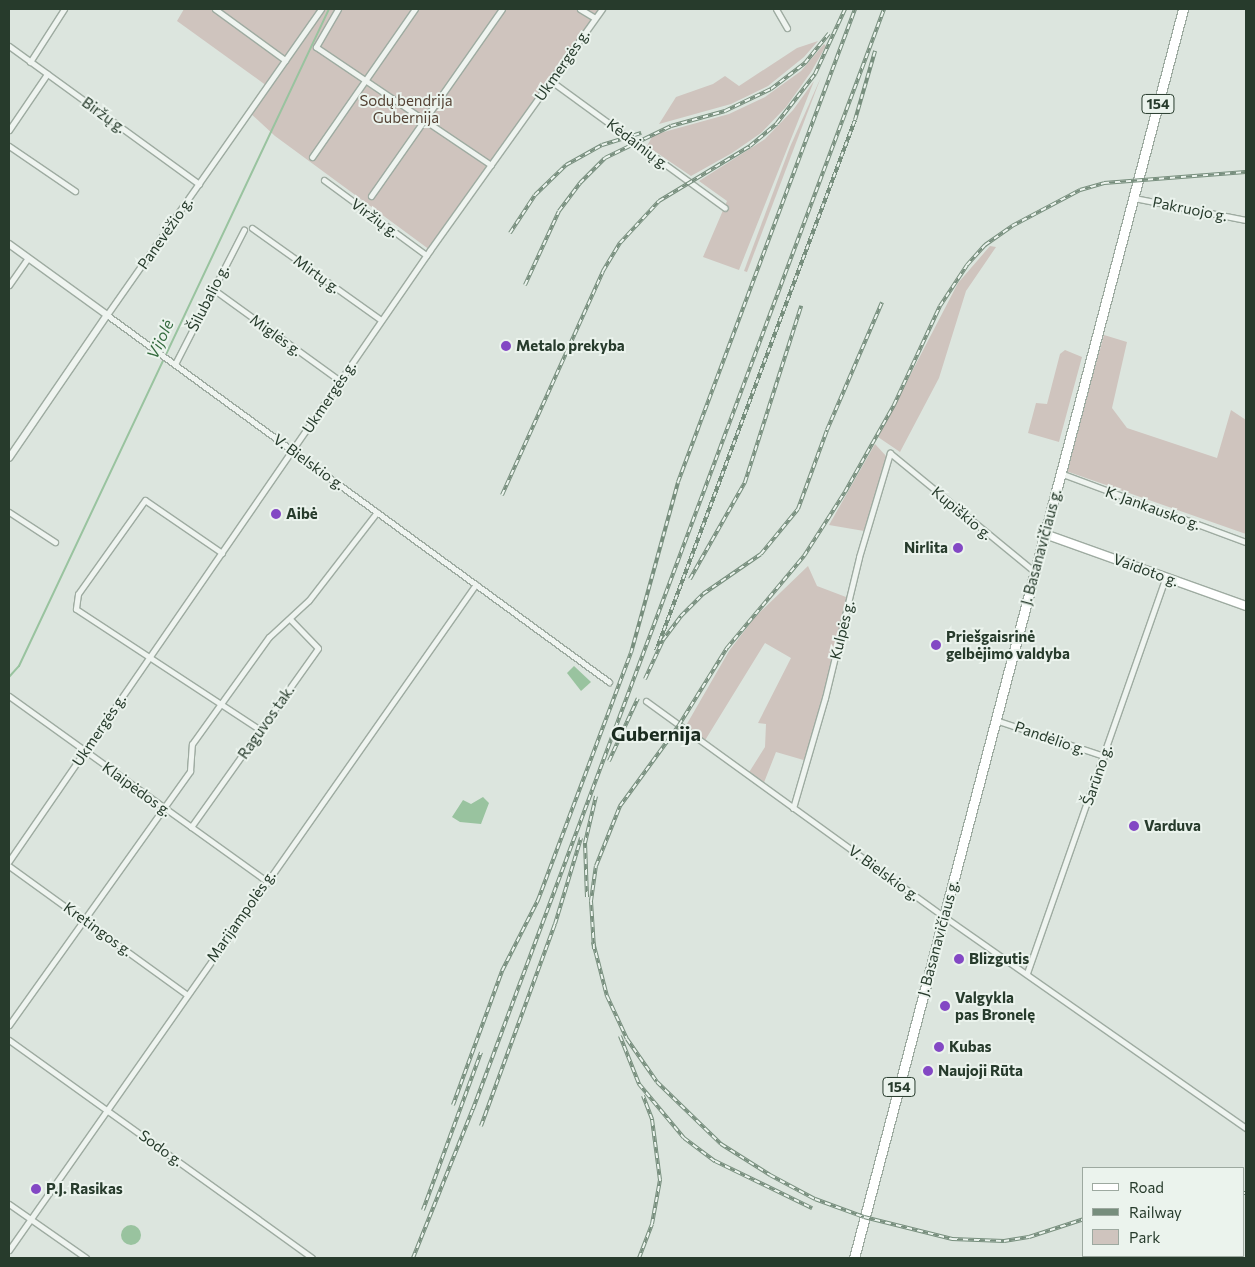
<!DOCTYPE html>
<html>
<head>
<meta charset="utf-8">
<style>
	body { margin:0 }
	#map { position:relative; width:1255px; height:1267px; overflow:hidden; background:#dce5de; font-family:Commissioner,sans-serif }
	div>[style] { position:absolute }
	.green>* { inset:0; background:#cfc4be }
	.water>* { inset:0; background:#99c39f }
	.round { border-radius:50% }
	.stream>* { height:2px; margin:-1px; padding:0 1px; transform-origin:1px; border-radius:1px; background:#99c39f }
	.roads { filter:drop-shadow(1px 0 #9eaba1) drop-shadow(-1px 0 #9eaba1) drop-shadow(0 1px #9eaba1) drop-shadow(0 -1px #9eaba1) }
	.minor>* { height:5px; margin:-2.5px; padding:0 2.5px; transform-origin:2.5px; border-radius:2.5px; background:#eff4f0 }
	.tertiary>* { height:6px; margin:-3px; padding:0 3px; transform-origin:3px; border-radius:3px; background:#eff4f0 }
	.secondary>* { height:8px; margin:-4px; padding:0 4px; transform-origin:4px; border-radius:4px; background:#fff }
	.primary>* { height:9px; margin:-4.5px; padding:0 4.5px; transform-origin:4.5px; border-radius:4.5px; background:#fff }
	.rail>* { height:4px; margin-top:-2px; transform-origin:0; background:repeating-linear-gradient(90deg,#ebf3ed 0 5.5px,#778e7d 0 11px); box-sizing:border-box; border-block:1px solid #778e7d }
	.dots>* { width:14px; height:14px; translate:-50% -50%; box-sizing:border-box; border:2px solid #ebf3ed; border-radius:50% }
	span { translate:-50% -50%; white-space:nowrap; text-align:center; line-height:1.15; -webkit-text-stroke:4px #ebf3ed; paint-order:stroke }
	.shield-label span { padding:1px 4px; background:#ebf3ed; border:1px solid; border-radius:4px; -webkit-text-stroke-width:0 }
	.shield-label { font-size:14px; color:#273b2c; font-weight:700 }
	.street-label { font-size:15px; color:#273b2c }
	.park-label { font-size:15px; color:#554335 }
	.poi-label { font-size:15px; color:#273b2c; font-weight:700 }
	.left { translate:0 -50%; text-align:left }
	.right { translate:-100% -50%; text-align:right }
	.water-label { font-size:16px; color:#346b3e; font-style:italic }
	.district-label { font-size:20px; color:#1a2b1f; font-weight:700 }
	.frame { position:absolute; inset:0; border:10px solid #273b2c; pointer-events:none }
	.legend { position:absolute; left:1082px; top:1167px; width:162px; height:90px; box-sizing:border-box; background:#ebf3ed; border:1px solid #9da9a0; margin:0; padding:6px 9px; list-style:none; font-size:15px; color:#273b2c }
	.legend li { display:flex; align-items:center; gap:10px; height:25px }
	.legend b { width:25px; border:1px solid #9da9a0 }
</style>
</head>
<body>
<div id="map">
	<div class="green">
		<i style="clip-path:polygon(184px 9px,602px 9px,430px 250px,275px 136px,249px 112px,267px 86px,177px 21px)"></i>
		<i style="clip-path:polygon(818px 41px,804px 57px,768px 86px,731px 104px,659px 124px,676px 97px,713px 84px,725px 76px,739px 86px,797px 48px)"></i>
		<i style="clip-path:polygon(824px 44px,826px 46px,811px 72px,786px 107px,761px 133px,732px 153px,691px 176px,647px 146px,653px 135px,729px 114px,765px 97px,801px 71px)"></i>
		<i style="clip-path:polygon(821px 77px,747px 272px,744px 271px,790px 147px)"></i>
		<i style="clip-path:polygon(814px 81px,739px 270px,703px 257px,727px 201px,699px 181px,765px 139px,793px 110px)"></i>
		<i style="clip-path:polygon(990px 246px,996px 247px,966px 291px,939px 378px,900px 452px,878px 437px,958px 283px)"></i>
		<i style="clip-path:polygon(1104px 335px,1127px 342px,1112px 408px,1127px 428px,1217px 458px,1231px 410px,1246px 420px,1246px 534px,1066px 471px)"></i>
		<i style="clip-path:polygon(1065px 350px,1082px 357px,1059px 442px,1028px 433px,1036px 403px,1047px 404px,1060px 354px)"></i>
		<i style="clip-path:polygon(875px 444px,887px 457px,864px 531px,829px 525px)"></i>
		<i style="clip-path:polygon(808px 566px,817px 586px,846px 597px,848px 603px,807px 761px,776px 752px,763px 785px,748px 774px,765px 747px,766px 724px,758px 723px,791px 658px,765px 643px,704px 742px,684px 729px,729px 651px,755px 617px)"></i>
	</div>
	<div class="water">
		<i style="clip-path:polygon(574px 666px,591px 682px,581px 691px,567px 673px)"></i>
		<i style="clip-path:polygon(483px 797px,489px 803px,481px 824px,460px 822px,452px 817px,463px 800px,471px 804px)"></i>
		<i class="round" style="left:121px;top:1225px;width:20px;height:20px"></i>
	</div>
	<div class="stream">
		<i style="left:9px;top:677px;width:15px;rotate:-48deg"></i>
		<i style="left:19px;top:666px;width:726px;rotate:-64.74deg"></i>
	</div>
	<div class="roads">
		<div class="minor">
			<i style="left:215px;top:9px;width:87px;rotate:36.1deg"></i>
			<i style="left:321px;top:9px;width:373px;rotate:125deg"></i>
			<i style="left:107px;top:315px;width:622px;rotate:36.17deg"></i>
			<i style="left:338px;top:9px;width:44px;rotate:120.1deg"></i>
			<i style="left:316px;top:47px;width:211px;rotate:34deg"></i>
			<i style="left:580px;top:9px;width:17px;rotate:31deg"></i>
			<i style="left:776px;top:9px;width:22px;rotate:60deg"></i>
			<i style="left:9px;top:46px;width:235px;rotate:36deg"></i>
			<i style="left:30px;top:62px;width:63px;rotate:-57.3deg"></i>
			<i style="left:551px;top:81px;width:215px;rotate:36.1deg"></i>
			<i style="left:9px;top:130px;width:68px;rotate:-55.8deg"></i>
			<i style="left:9px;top:146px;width:80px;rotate:34.3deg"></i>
			<i style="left:312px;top:157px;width:180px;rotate:-55.2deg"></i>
			<i style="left:324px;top:180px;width:127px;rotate:36.3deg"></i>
			<i style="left:371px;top:196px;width:228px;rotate:-55deg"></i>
			<i style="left:1134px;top:198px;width:114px;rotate:11.1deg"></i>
			<i style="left:252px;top:228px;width:158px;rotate:35.5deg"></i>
			<i style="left:9px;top:285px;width:33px;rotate:-55deg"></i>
			<i style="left:213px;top:289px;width:157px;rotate:35.9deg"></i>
			<i style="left:175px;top:364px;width:151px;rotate:-62.8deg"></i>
			<i style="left:1060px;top:473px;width:198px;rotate:20.4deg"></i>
			<i style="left:9px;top:512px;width:55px;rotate:33.1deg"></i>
			<i style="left:222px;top:553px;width:93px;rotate:-145.5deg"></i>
			<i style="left:145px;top:500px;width:115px;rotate:125.5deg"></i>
			<i style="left:78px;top:594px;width:15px;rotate:98deg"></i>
			<i style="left:76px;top:609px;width:220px;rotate:33.3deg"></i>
			<i style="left:9px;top:696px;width:317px;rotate:35.7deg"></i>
			<i style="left:646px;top:701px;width:367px;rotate:35.9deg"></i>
			<i style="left:943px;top:916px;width:370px;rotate:35deg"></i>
			<i style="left:995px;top:720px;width:115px;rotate:18.3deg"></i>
			<i style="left:793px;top:808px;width:115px;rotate:-73.8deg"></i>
			<i style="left:825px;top:698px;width:145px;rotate:-76.4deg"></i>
			<i style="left:859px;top:557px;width:109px;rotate:-73.4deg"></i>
			<i style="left:890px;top:453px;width:188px;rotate:39.4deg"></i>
			<i style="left:191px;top:827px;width:219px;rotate:-54.6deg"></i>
			<i style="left:318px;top:648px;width:39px;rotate:-134deg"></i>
			<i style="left:9px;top:861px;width:742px;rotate:-55.43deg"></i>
			<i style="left:430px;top:250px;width:296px;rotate:-54.5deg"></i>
			<i style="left:9px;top:866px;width:218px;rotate:35.9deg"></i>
			<i style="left:1027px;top:973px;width:420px;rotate:-70.7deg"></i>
			<i style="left:9px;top:1025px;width:312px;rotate:-54.5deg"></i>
			<i style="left:190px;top:771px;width:27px;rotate:-86deg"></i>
			<i style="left:192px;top:744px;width:132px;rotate:-54.3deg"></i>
			<i style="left:269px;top:637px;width:54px;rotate:-42.8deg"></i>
			<i style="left:309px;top:600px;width:111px;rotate:-52.3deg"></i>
			<i style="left:9px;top:1040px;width:373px;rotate:35.7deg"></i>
			<i style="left:9px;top:1204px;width:94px;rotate:35deg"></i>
			<i style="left:9px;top:1250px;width:813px;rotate:-54.96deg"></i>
		</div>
		<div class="tertiary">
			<i style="left:9px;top:244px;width:121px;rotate:35.9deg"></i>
			<i style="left:107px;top:315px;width:173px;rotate:124.4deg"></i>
		</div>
		<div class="secondary">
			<i style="left:1045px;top:534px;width:214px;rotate:19.7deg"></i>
		</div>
		<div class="primary">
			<i style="left:854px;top:1258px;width:1292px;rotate:-75.24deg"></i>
		</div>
	</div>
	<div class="rail">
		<i style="left:510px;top:233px;width:45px;rotate:-56.7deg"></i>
		<i style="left:535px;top:195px;width:43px;rotate:-44.1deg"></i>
		<i style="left:566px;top:165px;width:41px;rotate:-29.1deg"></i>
		<i style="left:602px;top:145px;width:41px;rotate:-17.1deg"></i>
		<i style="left:525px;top:285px;width:81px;rotate:-65.3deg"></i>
		<i style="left:559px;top:211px;width:35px;rotate:-53deg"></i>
		<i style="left:580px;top:183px;width:35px;rotate:-45deg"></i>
		<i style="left:605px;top:158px;width:73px;rotate:-25.9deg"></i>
		<i style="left:671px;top:126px;width:56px;rotate:-15.5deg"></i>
		<i style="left:725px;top:111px;width:51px;rotate:-25.6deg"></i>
		<i style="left:771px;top:89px;width:43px;rotate:-37.4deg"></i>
		<i style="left:805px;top:63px;width:38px;rotate:-51deg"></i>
		<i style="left:502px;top:495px;width:246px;rotate:-65.7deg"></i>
		<i style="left:603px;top:271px;width:33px;rotate:-59deg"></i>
		<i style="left:620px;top:243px;width:57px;rotate:-47.1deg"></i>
		<i style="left:659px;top:201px;width:106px;rotate:-31.1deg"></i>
		<i style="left:750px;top:146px;width:35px;rotate:-40deg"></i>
		<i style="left:777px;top:123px;width:62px;rotate:-52.2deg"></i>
		<i style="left:815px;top:74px;width:72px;rotate:-65.2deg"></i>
		<i style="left:690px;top:579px;width:112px;rotate:-60.4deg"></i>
		<i style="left:745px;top:482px;width:185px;rotate:-72.3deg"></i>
		<i style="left:656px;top:651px;width:567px;rotate:-69.46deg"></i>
		<i style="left:855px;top:120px;width:72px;rotate:-73.8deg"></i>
		<i style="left:645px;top:679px;width:43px;rotate:-65.2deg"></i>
		<i style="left:663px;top:640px;width:30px;rotate:-53deg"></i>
		<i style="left:681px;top:616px;width:31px;rotate:-45deg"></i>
		<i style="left:703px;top:594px;width:70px;rotate:-34.6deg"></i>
		<i style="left:761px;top:554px;width:58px;rotate:-50.6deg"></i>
		<i style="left:798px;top:509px;width:84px;rotate:-69.8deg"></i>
		<i style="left:827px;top:430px;width:139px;rotate:-66.7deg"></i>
		<i style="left:609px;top:761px;width:69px;rotate:-65.3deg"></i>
		<i style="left:587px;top:897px;width:54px;rotate:-92.1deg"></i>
		<i style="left:585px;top:843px;width:48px;rotate:-76.8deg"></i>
		<i style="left:593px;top:942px;width:56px;rotate:75.5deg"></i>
		<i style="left:607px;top:996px;width:47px;rotate:65.1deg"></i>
		<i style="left:627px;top:1039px;width:52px;rotate:55.1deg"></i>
		<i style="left:657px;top:1082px;width:89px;rotate:44.1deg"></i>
		<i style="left:721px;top:1144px;width:58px;rotate:32.3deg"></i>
		<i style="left:770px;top:1175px;width:51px;rotate:28.1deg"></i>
		<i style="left:815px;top:1199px;width:52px;rotate:20.2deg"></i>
		<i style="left:864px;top:1217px;width:91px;rotate:14deg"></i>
		<i style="left:952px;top:1239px;width:52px;rotate:2.2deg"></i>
		<i style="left:1004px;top:1241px;width:25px;rotate:-9deg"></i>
		<i style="left:1029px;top:1237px;width:58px;rotate:-18.1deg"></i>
		<i style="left:594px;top:949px;width:48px;rotate:-93.6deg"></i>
		<i style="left:591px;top:901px;width:35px;rotate:-82deg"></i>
		<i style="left:596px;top:866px;width:65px;rotate:-68.2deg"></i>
		<i style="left:620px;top:806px;width:100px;rotate:-53.9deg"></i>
		<i style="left:679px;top:725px;width:91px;rotate:-58.1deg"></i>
		<i style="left:727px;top:648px;width:120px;rotate:-50.1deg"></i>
		<i style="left:804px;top:556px;width:76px;rotate:-57.4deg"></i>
		<i style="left:845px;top:492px;width:100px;rotate:-60.6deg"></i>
		<i style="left:894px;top:405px;width:109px;rotate:-65.1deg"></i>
		<i style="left:940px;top:306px;width:49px;rotate:-56.6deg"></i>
		<i style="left:967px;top:265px;width:27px;rotate:-48deg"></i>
		<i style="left:985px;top:245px;width:33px;rotate:-35deg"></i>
		<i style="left:1012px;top:226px;width:77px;rotate:-27.9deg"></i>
		<i style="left:1080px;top:190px;width:25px;rotate:-16deg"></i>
		<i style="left:1104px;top:183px;width:142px;rotate:-4.4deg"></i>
		<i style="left:620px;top:1036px;width:52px;rotate:68.4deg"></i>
		<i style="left:639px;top:1084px;width:70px;rotate:50.2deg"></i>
		<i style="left:684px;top:1138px;width:39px;rotate:37deg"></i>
		<i style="left:715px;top:1161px;width:108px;rotate:25.9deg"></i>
		<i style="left:453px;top:1105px;width:143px;rotate:-69.9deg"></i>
		<i style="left:502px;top:971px;width:80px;rotate:-63.1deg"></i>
		<i style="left:538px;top:900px;width:264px;rotate:-69.4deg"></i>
		<i style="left:631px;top:653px;width:177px;rotate:-74.6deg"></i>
		<i style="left:678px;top:482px;width:505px;rotate:-69.48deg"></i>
		<i style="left:481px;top:1126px;width:215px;rotate:-69.9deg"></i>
		<i style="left:555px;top:924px;width:90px;rotate:-73.2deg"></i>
		<i style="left:1244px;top:1193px;width:2px"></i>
		<i style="left:423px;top:1210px;width:168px;rotate:-69.8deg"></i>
		<i style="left:413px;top:1258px;width:161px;rotate:-68.1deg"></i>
		<i style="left:473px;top:1109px;width:1174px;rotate:-69.51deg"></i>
		<i style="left:639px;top:1258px;width:36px;rotate:-69deg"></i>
		<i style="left:652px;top:1224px;width:45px;rotate:-79.7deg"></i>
		<i style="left:660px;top:1180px;width:62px;rotate:-97.5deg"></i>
		<i style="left:652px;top:1119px;width:25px;rotate:-111deg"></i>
	</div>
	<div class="dots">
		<i style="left:506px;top:346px;background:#8348c4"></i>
		<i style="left:276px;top:514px;background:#8348c4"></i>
		<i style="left:958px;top:548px;background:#8348c4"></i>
		<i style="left:936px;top:645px;background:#8348c4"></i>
		<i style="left:1134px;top:826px;background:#8348c4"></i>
		<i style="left:959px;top:959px;background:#8348c4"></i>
		<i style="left:945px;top:1006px;background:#8348c4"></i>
		<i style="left:939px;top:1047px;background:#8348c4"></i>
		<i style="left:928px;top:1071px;background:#8348c4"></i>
		<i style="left:36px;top:1189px;background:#8348c4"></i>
	</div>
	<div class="shield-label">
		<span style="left:1158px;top:104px">154</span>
		<span style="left:899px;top:1087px">154</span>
	</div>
	<div class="street-label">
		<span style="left:562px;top:65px;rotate:-55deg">Ukmergės g.</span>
		<span style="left:104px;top:115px;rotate:36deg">Biržų g.</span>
		<span style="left:638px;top:144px;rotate:37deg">Kėdainių g.</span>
		<span style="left:1190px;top:209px;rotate:11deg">Pakruojo g.</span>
		<span style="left:375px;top:218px;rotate:36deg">Viržių g.</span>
		<span style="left:165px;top:233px;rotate:-55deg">Panevėžio g.</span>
		<span style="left:317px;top:274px;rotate:36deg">Mirtų g.</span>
		<span style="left:208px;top:298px;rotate:-63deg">Šilubalio g.</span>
		<span style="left:276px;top:335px;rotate:36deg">Miglės g.</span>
		<span style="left:329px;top:397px;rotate:-56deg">Ukmergės g.</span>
		<span style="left:309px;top:462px;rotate:36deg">V. Bielskio g.</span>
		<span style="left:1153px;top:508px;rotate:20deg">K. Jankausko g.</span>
		<span style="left:962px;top:513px;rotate:40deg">Kupiškio g.</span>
		<span style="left:1041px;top:547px;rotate:-75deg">J. Basanavičiaus g.</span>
		<span style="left:1146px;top:570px;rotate:20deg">Vaidoto g.</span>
		<span style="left:842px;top:630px;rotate:-76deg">Kulpės g.</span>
		<span style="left:266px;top:722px;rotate:-55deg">Raguvos tak.</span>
		<span style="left:99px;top:730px;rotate:-56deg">Ukmergės g.</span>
		<span style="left:1050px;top:738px;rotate:19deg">Pandėlio g.</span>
		<span style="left:1097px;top:775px;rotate:-71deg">Šarūno g.</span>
		<span style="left:137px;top:789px;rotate:36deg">Klaipėdos g.</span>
		<span style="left:884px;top:873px;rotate:36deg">V. Bielskio g.</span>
		<span style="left:241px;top:916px;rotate:-55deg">Marijampolės g.</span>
		<span style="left:98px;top:929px;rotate:36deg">Kretingos g.</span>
		<span style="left:938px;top:938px;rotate:-75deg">J. Basanavičiaus g.</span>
		<span style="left:161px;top:1148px;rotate:36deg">Sodo g.</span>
	</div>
	<div class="park-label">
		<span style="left:406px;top:109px">Sodų bendrija<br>Gubernija</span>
	</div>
	<div class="poi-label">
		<span class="left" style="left:516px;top:346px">Metalo prekyba</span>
		<span class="left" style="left:286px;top:514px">Aibė</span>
		<span class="right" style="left:948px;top:548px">Nirlita</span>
		<span class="left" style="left:946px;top:645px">Priešgaisrinė<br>gelbėjimo valdyba</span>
		<span class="left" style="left:1144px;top:826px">Varduva</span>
		<span class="left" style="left:969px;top:959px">Blizgutis</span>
		<span class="left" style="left:955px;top:1006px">Valgykla<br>pas Bronelę</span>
		<span class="left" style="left:949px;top:1047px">Kubas</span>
		<span class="left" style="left:938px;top:1071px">Naujoji Rūta</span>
		<span class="left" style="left:46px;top:1189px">P.J. Rasikas</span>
	</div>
	<div class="water-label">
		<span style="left:160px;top:339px;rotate:-65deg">Vijolė</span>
	</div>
	<div class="district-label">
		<span style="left:656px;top:733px">Gubernija</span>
	</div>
	<div class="frame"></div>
	<ul class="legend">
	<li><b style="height:6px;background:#fff"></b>Road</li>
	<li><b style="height:6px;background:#778e7d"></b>Railway</li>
	<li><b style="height:14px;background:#cfc4be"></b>Park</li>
	</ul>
</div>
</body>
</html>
